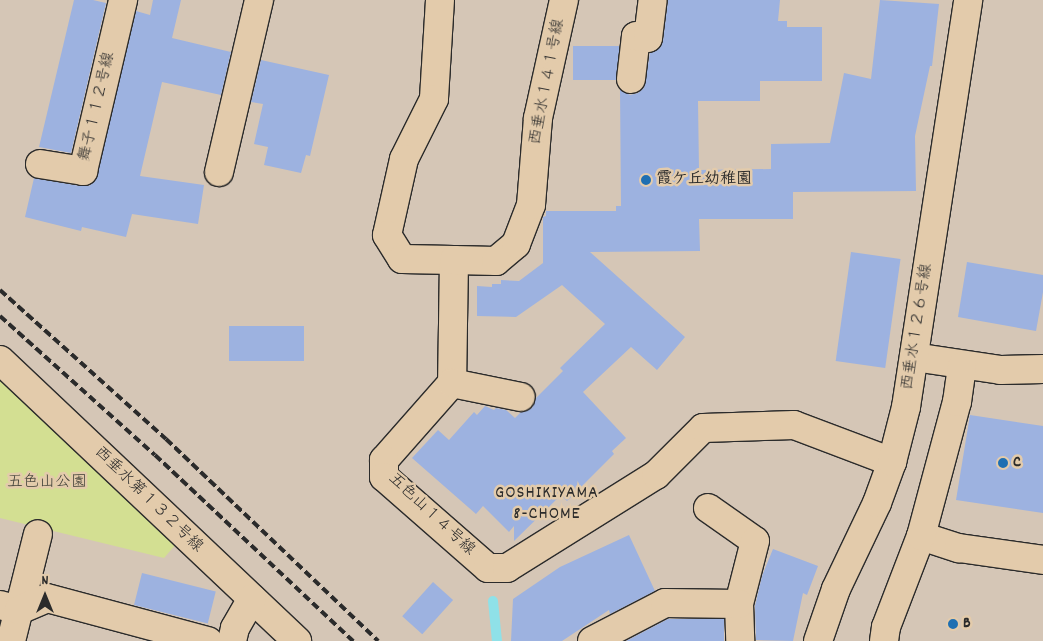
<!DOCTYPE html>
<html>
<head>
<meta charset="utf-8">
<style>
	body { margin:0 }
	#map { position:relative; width:1043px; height:641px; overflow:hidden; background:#d5c6b6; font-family:Dekko,"Klee One",sans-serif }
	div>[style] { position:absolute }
	.green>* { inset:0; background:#d3df92 }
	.stream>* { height:10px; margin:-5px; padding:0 5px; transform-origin:5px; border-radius:5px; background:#8fe1e8 }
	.building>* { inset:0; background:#9db2e0; transform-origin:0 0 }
	.roads { filter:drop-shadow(1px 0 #2b2b2b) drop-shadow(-1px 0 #2b2b2b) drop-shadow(0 1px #2b2b2b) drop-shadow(0 -1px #2b2b2b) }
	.minor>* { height:28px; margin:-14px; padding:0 14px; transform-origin:14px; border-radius:14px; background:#e3cbab }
	.rail>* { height:4px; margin-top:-2px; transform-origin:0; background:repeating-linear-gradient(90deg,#2b2b2b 0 8px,transparent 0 12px) }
	.dots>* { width:14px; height:14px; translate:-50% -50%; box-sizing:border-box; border:2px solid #e3cbab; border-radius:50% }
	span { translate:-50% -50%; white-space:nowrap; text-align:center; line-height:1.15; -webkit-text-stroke:5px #e3cbab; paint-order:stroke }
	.street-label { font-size:16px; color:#2b2b2b }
	.poi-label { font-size:16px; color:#2b2b2b; font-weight:700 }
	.left { translate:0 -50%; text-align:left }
	.park-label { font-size:16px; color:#3c3d35 }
	.neighbourhood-label { font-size:18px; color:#2b2b2b; letter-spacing:1px }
	.north { position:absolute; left:20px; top:571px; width:50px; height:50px; -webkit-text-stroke:4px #e3cbab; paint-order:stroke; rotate:0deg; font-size:14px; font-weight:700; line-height:20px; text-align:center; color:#2b2b2b }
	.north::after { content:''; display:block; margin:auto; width:18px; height:22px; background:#2b2b2b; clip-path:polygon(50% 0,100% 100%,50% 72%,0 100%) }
</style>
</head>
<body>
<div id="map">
	<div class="green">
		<i style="clip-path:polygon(0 376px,177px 543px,164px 558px,0 518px)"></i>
	</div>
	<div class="stream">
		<i style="left:493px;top:601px;width:40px;rotate:84.3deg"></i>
	</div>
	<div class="building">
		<i style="clip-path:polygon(74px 0,93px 0,106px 3px,71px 153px,39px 147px)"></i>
		<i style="clip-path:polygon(153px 0,181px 0,172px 38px,231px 52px,221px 95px,162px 82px,140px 176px,204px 185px,198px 224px,132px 214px,126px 237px,82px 227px,81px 231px,25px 217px,34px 178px,80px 186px,89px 186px,95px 181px,136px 11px,150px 15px)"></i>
		<i style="clip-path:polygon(668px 0,780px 0,778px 21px,787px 21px,787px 27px,822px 27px,822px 81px,760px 81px,760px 101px,698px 101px,699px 170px,771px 169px,771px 144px,830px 143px,844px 73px,871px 79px,880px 0,939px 4px,932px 66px,930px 66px,915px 136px,916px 191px,793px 192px,793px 219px,699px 219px,700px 251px,590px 252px,685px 337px,657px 370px,631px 347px,583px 392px,626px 438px,612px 451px,614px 454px,567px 501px,561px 495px,514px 541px,514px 526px,509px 532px,483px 506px,476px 514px,412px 458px,438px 430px,449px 440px,474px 412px,477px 415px,485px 406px,494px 410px,496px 408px,506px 410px,515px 418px,521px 412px,532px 408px,536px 398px,563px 371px,560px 368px,605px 324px,562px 285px,516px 317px,477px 316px,477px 286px,492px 287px,492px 284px,501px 284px,501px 280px,519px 281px,543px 263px,543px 217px,546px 216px,546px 211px,616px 211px,616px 206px,621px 206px,620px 89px,630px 95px,638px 93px,644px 88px,650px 53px,660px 48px,663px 41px)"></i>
		<i style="left:573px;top:46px;width:46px;height:34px"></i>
		<i style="clip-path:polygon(261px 60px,329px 75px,310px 156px,306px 155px,301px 173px,264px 165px,268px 147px,254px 144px,263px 104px,251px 102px)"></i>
		<i style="left:851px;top:252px;width:50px;height:110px;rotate:8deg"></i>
		<i style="clip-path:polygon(967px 262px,1043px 275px,1043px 292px,1036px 331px,958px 317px)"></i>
		<i style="left:229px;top:326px;width:75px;height:35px"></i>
		<i style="clip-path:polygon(970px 415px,1043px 426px,1043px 513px,956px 500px)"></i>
		<i style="clip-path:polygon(629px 535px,655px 591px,610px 614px,609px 610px,562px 641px,511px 641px,513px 599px,560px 567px)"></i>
		<i style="clip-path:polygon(773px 549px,818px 566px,807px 595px,803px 593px,793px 641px,756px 640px,755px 606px,762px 576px)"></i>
		<i style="left:142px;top:573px;width:76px;height:33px;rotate:14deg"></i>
		<i style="left:433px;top:582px;width:27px;height:46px;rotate:42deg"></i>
		<i style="clip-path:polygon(668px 619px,724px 619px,724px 641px,626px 641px)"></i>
	</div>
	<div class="roads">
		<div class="minor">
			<i style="left:440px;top:0;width:99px;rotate:93.5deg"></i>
			<i style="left:434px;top:99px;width:67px;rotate:116.6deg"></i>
			<i style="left:404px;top:159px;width:78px;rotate:102.6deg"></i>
			<i style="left:387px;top:235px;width:28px;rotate:58deg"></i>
			<i style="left:402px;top:259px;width:52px;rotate:1.1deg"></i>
			<i style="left:454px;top:260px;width:123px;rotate:90.9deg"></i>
			<i style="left:452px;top:383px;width:103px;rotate:131.4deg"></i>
			<i style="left:384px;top:460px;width:17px;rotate:90deg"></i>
			<i style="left:384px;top:477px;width:138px;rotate:41.2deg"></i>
			<i style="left:488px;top:568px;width:19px"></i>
			<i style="left:507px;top:568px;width:176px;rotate:-32deg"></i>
			<i style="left:656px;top:475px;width:66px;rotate:-45deg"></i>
			<i style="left:703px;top:428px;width:91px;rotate:-1.9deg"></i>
			<i style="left:794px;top:425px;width:105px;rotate:20.7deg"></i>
			<i style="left:631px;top:79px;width:43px;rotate:-83.4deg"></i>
			<i style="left:636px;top:36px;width:12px;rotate:9deg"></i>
			<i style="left:648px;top:38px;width:38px;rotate:-83deg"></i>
			<i style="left:40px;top:164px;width:44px;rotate:9.2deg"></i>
			<i style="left:83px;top:171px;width:176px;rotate:-76.8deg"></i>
			<i style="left:219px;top:172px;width:177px;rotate:-76.9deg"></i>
			<i style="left:454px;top:260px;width:42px;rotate:1.4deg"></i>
			<i style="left:496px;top:261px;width:26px;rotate:-40deg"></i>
			<i style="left:516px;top:244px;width:42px;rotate:-69deg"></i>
			<i style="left:531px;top:205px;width:87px;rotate:-85.4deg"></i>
			<i style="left:538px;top:118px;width:121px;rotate:-77.6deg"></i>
			<i style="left:914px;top:357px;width:88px;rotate:8.5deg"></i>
			<i style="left:1001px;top:370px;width:42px;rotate:-1.4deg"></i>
			<i style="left:0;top:360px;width:409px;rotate:43.4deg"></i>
			<i style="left:452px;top:383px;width:70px;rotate:11.5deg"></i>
			<i style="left:708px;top:508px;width:57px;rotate:35.1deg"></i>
			<i style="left:755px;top:541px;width:65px;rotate:104.3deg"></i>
			<i style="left:739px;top:604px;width:37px;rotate:88deg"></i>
			<i style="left:921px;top:536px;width:40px;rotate:18deg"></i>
			<i style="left:959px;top:548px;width:85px;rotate:8.1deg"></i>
			<i style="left:0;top:605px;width:20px;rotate:15deg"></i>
			<i style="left:19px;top:610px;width:78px;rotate:-76deg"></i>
			<i style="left:11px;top:641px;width:32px;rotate:-76deg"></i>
			<i style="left:19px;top:610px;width:30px;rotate:-23deg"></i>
			<i style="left:47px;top:598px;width:167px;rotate:15deg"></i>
			<i style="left:232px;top:641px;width:13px;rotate:-77deg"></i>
			<i style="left:235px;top:628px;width:34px;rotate:-60deg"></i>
			<i style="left:592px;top:641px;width:82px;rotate:-27.5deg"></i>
			<i style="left:665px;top:603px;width:74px;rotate:0.8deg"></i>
			<i style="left:818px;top:641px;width:55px;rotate:-70.9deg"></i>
			<i style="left:836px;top:589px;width:95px;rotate:-64.5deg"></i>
			<i style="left:877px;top:503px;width:44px;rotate:-69.9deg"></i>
			<i style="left:892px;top:462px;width:57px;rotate:-75.7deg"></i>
			<i style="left:906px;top:407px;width:412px;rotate:-81.3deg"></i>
			<i style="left:884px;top:641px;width:14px;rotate:-82deg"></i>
			<i style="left:886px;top:627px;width:97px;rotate:-69deg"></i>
			<i style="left:921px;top:536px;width:139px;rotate:-75deg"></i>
			<i style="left:957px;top:402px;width:36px;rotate:-82deg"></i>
		</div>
	</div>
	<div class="rail">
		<i style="left:0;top:290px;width:223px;rotate:41.9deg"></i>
		<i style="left:166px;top:439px;width:293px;rotate:43.6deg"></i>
		<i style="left:0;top:316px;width:208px;rotate:41.9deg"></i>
		<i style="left:155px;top:455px;width:272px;rotate:43.2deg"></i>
	</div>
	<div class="dots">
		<i style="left:646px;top:180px;background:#1f6fb2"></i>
		<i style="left:1003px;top:463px;background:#1f6fb2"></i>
		<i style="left:953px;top:624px;background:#1f6fb2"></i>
	</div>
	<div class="street-label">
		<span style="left:548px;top:82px;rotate:-79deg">西垂水１４１号線</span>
		<span style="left:98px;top:107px;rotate:-77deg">舞子１１２号線</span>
		<span style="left:918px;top:327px;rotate:-81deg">西垂水１２６号線</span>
		<span style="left:148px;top:500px;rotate:44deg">西垂水第１３２号線</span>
		<span style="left:431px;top:515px;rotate:43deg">五色山１４号線</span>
	</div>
	<div class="poi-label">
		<span class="left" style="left:656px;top:180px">霞ケ丘幼稚園</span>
		<span class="left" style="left:1013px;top:463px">C</span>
		<span class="left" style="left:963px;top:624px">B</span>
	</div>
	<div class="park-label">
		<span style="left:47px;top:483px">五色山公園</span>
	</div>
	<div class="neighbourhood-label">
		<span style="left:547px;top:505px">GOSHIKIYAMA<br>8-CHOME</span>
	</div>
	<div class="north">N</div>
</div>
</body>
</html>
